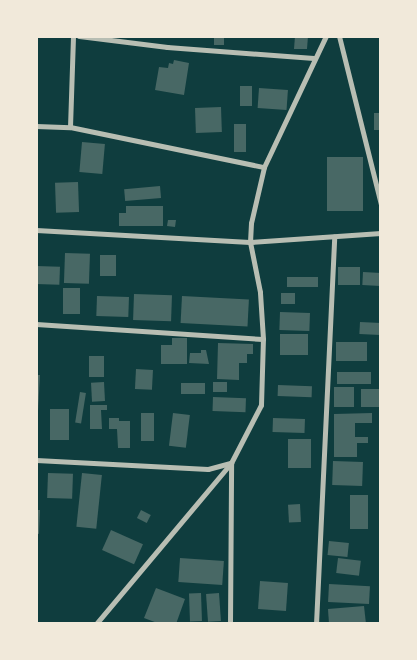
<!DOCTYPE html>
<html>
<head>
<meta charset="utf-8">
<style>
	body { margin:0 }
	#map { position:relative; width:417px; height:660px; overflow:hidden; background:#0f3d3e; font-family:"Golos Text",sans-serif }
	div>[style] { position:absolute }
	.building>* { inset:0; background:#486865; transform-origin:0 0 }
	.minor>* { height:5px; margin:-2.5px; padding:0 2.5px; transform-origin:2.5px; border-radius:2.5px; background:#b8beb3 }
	span { translate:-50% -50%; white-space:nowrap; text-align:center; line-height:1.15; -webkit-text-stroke:5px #f1e9da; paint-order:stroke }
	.frame { position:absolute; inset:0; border:38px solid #f1e9da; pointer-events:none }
</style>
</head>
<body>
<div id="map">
	<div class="building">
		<i style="left:214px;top:36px;width:10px;height:9px"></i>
		<i style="clip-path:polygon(295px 36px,308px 36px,307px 49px,294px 49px)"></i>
		<i style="clip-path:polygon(174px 60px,189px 63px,184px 95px,155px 90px,159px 67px,168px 68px,169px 63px,173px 64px)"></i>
		<i style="left:240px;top:86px;width:12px;height:20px"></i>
		<i style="left:259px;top:88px;width:29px;height:20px;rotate:4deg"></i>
		<i style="left:221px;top:107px;width:25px;height:26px;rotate:88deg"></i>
		<i style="left:374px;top:113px;width:7px;height:17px"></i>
		<i style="left:234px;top:124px;width:12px;height:28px"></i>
		<i style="left:82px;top:142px;width:23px;height:30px;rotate:5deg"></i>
		<i style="left:327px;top:157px;width:36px;height:54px"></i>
		<i style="left:78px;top:182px;width:30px;height:23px;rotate:88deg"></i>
		<i style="left:160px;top:186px;width:12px;height:36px;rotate:85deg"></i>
		<i style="clip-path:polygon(126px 206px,163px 206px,163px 226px,119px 226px,119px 213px,126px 213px)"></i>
		<i style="clip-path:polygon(168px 220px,176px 220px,175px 227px,167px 226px)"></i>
		<i style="left:65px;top:253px;width:25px;height:30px;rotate:2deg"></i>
		<i style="left:116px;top:255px;width:21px;height:16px;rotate:90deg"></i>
		<i style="left:36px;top:266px;width:24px;height:18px;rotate:2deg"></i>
		<i style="left:338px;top:267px;width:22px;height:18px"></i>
		<i style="left:363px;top:272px;width:18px;height:13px;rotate:3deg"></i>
		<i style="left:287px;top:277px;width:31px;height:10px"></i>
		<i style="left:63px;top:288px;width:17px;height:26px"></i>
		<i style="left:281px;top:293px;width:14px;height:11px"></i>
		<i style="left:134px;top:294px;width:38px;height:26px;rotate:2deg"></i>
		<i style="left:97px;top:296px;width:32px;height:20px;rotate:2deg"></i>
		<i style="left:182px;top:296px;width:67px;height:27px;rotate:3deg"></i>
		<i style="left:280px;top:312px;width:30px;height:18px;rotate:2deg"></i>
		<i style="left:360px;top:322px;width:21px;height:12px;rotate:3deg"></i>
		<i style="left:280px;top:334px;width:28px;height:21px"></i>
		<i style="clip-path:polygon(172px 338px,187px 338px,187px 364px,161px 364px,161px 345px,172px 345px)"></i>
		<i style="left:336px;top:342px;width:31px;height:19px"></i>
		<i style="clip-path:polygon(218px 343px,253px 344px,253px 354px,247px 354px,247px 363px,239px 363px,239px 380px,217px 379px)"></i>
		<i style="clip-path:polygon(201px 350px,206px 350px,209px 364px,189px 363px,190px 353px,201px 353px)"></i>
		<i style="left:89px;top:356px;width:15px;height:21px"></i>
		<i style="left:136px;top:369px;width:17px;height:20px;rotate:3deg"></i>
		<i style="left:337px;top:372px;width:34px;height:12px"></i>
		<i style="clip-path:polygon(36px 375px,40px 375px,38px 411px,36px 411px)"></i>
		<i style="left:104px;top:382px;width:19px;height:13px;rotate:87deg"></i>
		<i style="left:213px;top:382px;width:14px;height:10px"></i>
		<i style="left:205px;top:383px;width:11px;height:24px;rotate:90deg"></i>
		<i style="left:278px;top:385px;width:34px;height:11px;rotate:2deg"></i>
		<i style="left:334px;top:387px;width:20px;height:20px"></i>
		<i style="left:361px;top:389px;width:20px;height:18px"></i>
		<i style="left:80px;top:392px;width:6px;height:31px;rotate:9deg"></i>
		<i style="left:213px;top:397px;width:33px;height:14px;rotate:2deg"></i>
		<i style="clip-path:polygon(90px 405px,107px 405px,107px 410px,101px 410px,102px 429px,90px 429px)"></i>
		<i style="left:50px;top:409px;width:19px;height:31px"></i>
		<i style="left:141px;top:413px;width:13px;height:28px"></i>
		<i style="left:173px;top:413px;width:17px;height:33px;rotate:7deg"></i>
		<i style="clip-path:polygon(372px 413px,372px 423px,355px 423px,355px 437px,368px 437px,368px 443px,357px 443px,357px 457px,334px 457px,334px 414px)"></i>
		<i style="clip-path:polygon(109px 418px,119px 418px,119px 421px,130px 421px,130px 448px,118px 448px,117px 429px,109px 429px)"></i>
		<i style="left:273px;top:418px;width:32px;height:14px;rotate:2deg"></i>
		<i style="left:288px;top:439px;width:23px;height:29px"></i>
		<i style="left:333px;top:461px;width:30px;height:24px;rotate:2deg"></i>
		<i style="left:48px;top:473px;width:25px;height:25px;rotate:2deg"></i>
		<i style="left:82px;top:473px;width:20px;height:54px;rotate:6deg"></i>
		<i style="left:350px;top:495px;width:18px;height:34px"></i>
		<i style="left:300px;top:504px;width:18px;height:12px;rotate:87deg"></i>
		<i style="clip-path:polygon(36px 510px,40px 510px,39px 534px,36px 533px)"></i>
		<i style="left:141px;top:510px;width:11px;height:9px;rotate:27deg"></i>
		<i style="left:111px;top:530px;width:35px;height:22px;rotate:24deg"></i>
		<i style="left:329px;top:541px;width:20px;height:14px;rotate:6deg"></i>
		<i style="left:180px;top:558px;width:44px;height:24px;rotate:4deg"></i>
		<i style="left:338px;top:558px;width:23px;height:15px;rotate:7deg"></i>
		<i style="left:260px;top:581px;width:28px;height:28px;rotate:4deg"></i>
		<i style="left:329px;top:584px;width:41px;height:18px;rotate:3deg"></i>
		<i style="clip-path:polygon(156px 588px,185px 599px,176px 624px,160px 624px,144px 618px)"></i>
		<i style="left:201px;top:593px;width:28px;height:12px;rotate:88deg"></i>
		<i style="left:219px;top:593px;width:28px;height:13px;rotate:86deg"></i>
		<i style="clip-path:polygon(364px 606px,366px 624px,329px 624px,328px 609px)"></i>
	</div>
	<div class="minor">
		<i style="left:79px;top:36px;width:89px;rotate:7.1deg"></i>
		<i style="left:167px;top:47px;width:147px;rotate:4.3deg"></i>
		<i style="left:339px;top:36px;width:173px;rotate:76deg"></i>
		<i style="left:36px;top:126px;width:34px;rotate:2deg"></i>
		<i style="left:70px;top:127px;width:198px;rotate:11.7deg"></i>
		<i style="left:70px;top:127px;width:91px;rotate:-88.1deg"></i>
		<i style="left:36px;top:230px;width:214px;rotate:3.2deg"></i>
		<i style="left:250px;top:242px;width:131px;rotate:-3.9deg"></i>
		<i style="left:36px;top:324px;width:227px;rotate:3.8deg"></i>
		<i style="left:36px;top:460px;width:172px;rotate:3deg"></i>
		<i style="left:208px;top:469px;width:24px;rotate:-15deg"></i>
		<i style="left:231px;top:463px;width:210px;rotate:130deg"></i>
		<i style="left:230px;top:624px;width:161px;rotate:-89.6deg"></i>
		<i style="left:231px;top:463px;width:65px;rotate:-62.7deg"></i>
		<i style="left:261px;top:405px;width:66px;rotate:-88.3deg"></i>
		<i style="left:263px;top:339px;width:47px;rotate:-93.7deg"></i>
		<i style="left:260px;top:292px;width:51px;rotate:-101.3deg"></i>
		<i style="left:250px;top:242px;width:19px;rotate:-87deg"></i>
		<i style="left:251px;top:223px;width:57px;rotate:-76.9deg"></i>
		<i style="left:264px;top:167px;width:145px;rotate:-64.7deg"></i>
		<i style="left:316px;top:624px;width:388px;rotate:-87.3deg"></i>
	</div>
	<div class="frame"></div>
</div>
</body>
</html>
